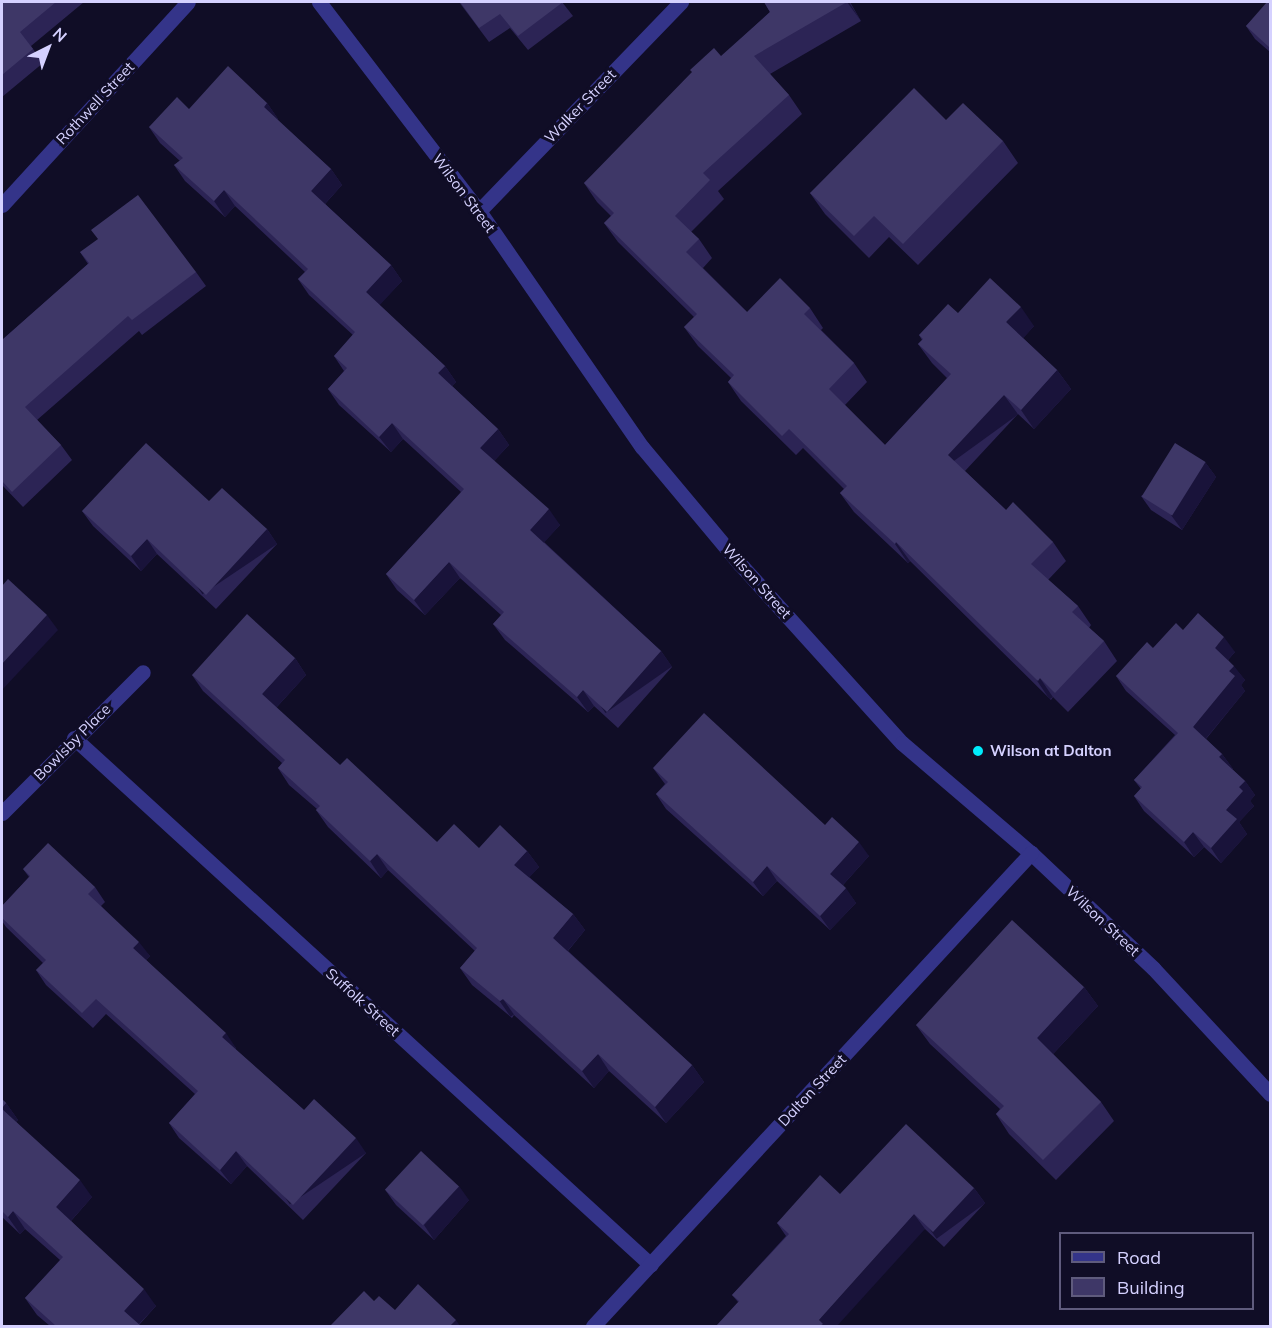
<!DOCTYPE html>
<html>
<head>
<meta charset="utf-8">
<style>
	body { margin:0 }
	#map { position:relative; width:1272px; height:1328px; overflow:hidden; background:#100d26; font-family:Mulish,sans-serif }
	div>[style] { position:absolute }
	.minor>* { height:15px; margin:-7.5px; padding:0 7.5px; transform-origin:7.5px; border-radius:7.5px; background:#343489 }
	.wall>* { inset:0; background:#2c2455 }
	.shaded-wall>* { inset:0; background:#19133a; transform-origin:0 0 }
	.building>* { inset:0; background:#3e3767; transform-origin:0 0 }
	.dots>* { width:16px; height:16px; translate:-50% -50%; box-sizing:border-box; border:3px solid #100d26; border-radius:50% }
	span { translate:-50% -50%; white-space:nowrap; text-align:center; line-height:1.15; -webkit-text-stroke:6px #100d26; paint-order:stroke }
	.street-label { font-size:15px; color:#d5d1ff }
	.poi-label { font-size:15px; color:#d5d1ff; font-weight:700 }
	.left { translate:0 -50%; text-align:left }
	.frame { position:absolute; inset:0; border:3px solid #d5d1ff; pointer-events:none }
	.legend { position:absolute; left:1059px; top:1232px; width:195px; height:78px; box-sizing:border-box; background:#100d26; border:2px solid #5f5b7d; margin:0; padding:8px 10px; list-style:none; font-size:18px; color:#d5d1ff }
	.legend li { display:flex; align-items:center; gap:12px; height:30px }
	.legend b { width:30px; border:2px solid #5f5b7d }
	.north { position:absolute; left:18px; top:18px; width:60px; height:60px; -webkit-text-stroke:4px #100d26; paint-order:stroke; rotate:42deg; font-size:16px; font-weight:700; line-height:24px; text-align:center; color:#d5d1ff }
	.north::after { content:''; display:block; margin:auto; width:21px; height:27px; background:#d5d1ff; clip-path:polygon(50% 0,100% 100%,50% 72%,0 100%) }
</style>
</head>
<body>
<div id="map">
	<div class="minor">
		<i style="left:319px;top:2px;width:263px;rotate:52.6deg"></i>
		<i style="left:479px;top:211px;width:287px;rotate:55.4deg"></i>
		<i style="left:642px;top:447px;width:153px;rotate:50.1deg"></i>
		<i style="left:740px;top:564px;width:241px;rotate:47.9deg"></i>
		<i style="left:902px;top:743px;width:170px;rotate:40.5deg"></i>
		<i style="left:1031px;top:853px;width:168px;rotate:43.3deg"></i>
		<i style="left:1153px;top:968px;width:172px;rotate:47.1deg"></i>
		<i style="left:2px;top:205px;width:275px;rotate:-47.5deg"></i>
		<i style="left:479px;top:211px;width:291px;rotate:-46deg"></i>
		<i style="left:74px;top:738px;width:781px;rotate:42.41deg"></i>
		<i style="left:2px;top:813px;width:199px;rotate:-45deg"></i>
		<i style="left:593px;top:1326px;width:645px;rotate:-47.2deg"></i>
	</div>
	<div class="wall">
		<i style="clip-path:polygon(2px 2px,84px 2px,31px 46px,43px 63px,2px 97px)"></i>
		<i style="clip-path:polygon(459px 2px,562px 2px,573px 16px,528px 50px,510px 28px,489px 42px)"></i>
		<i style="clip-path:polygon(764px 2px,851px 2px,850px 2px,861px 21px,770px 74px,789px 95px,802px 114px,718px 191px,724px 199px,691px 232px,699px 239px,712px 258px,703px 268px,747px 312px,810px 308px,823px 328px,821px 330px,854px 363px,867px 382px,845px 405px,885px 445px,947px 378px,932px 363px,918px 344px,922px 340px,919px 335px,958px 313px,1034px 326px,1023px 338px,1057px 370px,1071px 389px,1034px 429px,1018px 414px,965px 471px,1006px 510px,1053px 542px,1066px 561px,1048px 580px,1078px 606px,1091px 625px,1089px 628px,1104px 641px,1117px 661px,1068px 712px,1053px 697px,1051px 700px,910px 561px,908px 563px,854px 512px,840px 493px,844px 489px,803px 448px,796px 455px,741px 401px,728px 382px,731px 378px,698px 346px,684px 327px,694px 317px,618px 242px,604px 223px,611px 216px,597px 202px,584px 183px,770px 12px)"></i>
		<i style="clip-path:polygon(1270px 2px,1270px 52px,1255px 39px,1246px 26px)"></i>
		<i style="clip-path:polygon(267px 103px,278px 119px,277px 120px,331px 169px,342px 185px,325px 204px,391px 265px,402px 281px,379px 305px,445px 366px,456px 382px,452px 386px,498px 429px,509px 445px,494px 461px,560px 525px,544px 542px,661px 651px,672px 667px,618px 728px,594px 706px,588px 712px,505px 640px,493px 624px,501px 615px,460px 578px,425px 615px,397px 590px,386px 574px,461px 492px,403px 439px,391px 452px,339px 405px,328px 389px,344px 371px,334px 356px,353px 335px,309px 295px,298px 279px,305px 272px,235px 206px,225px 217px,185px 181px,174px 165px,180px 161px,160px 143px,149px 127px,189px 109px)"></i>
		<i style="clip-path:polygon(946px 120px,1003px 141px,1018px 163px,918px 265px,889px 237px,869px 258px,825px 214px,810px 193px)"></i>
		<i style="clip-path:polygon(80px 252px,196px 272px,206px 286px,142px 335px,139px 331px,37px 420px,61px 445px,72px 460px,23px 507px,2px 485px,2px 340px,88px 264px)"></i>
		<i style="clip-path:polygon(1205px 462px,1216px 477px,1182px 530px,1151px 510px,1141px 496px)"></i>
		<i style="clip-path:polygon(209px 501px,267px 529px,277px 544px,216px 609px,157px 554px,141px 571px,93px 526px,82px 511px)"></i>
		<i style="clip-path:polygon(1183px 630px,1235px 652px,1228px 660px,1245px 680px,1241px 685px,1245px 691px,1206px 739px,1222px 754px,1233px 769px,1232px 769px,1245px 781px,1255px 795px,1250px 801px,1254px 806px,1239px 822px,1247px 834px,1221px 863px,1204px 847px,1194px 857px,1144px 811px,1134px 796px,1141px 789px,1134px 780px,1175px 735px,1126px 691px,1116px 676px,1153px 648px)"></i>
		<i style="clip-path:polygon(295px 658px,306px 675px,276px 708px,340px 765px,437px 842px,479px 848px,527px 851px,539px 867px,529px 877px,573px 914px,585px 930px,568px 951px,692px 1065px,704px 1082px,666px 1123px,609px 1071px,594px 1088px,514px 1015px,512px 1018px,472px 985px,460px 968px,475px 951px,388px 870px,381px 878px,328px 827px,316px 810px,317px 809px,289px 785px,278px 768px,282px 763px,203px 691px,192px 675px)"></i>
		<i style="clip-path:polygon(653px 768px,825px 825px,869px 856px,843px 885px,856px 903px,830px 930px,777px 881px,763px 896px,666px 809px,656px 794px,665px 784px)"></i>
		<i style="clip-path:polygon(23px 869px,95px 887px,105px 902px,101px 906px,150px 956px,146px 960px,236px 1048px,235px 1049px,304px 1110px,366px 1153px,303px 1220px,247px 1166px,231px 1184px,179px 1138px,169px 1123px,195px 1094px,106px 1014px,93px 1028px,46px 985px,36px 970px,43px 963px,6px 927px,2px 921px,2px 906px,29px 877px)"></i>
		<i style="clip-path:polygon(1084px 987px,1098px 1006px,1053px 1054px,1101px 1102px,1114px 1121px,1056px 1180px,1009px 1134px,996px 1114px,1000px 1109px,930px 1044px,916px 1025px)"></i>
		<i style="clip-path:polygon(2px 1099px,6px 1103px,18px 1120px,16px 1122px,92px 1197px,71px 1221px,156px 1306px,139px 1325px,141px 1326px,50px 1326px,37px 1315px,25px 1298px,60px 1260px,25px 1229px,20px 1234px,2px 1217px)"></i>
		<i style="clip-path:polygon(974px 1188px,985px 1203px,944px 1247px,925px 1229px,738px 1302px,732px 1295px,786px 1236px,777px 1223px,840px 1194px)"></i>
		<i style="clip-path:polygon(386px 1191px,469px 1200px,434px 1240px,396px 1205px)"></i>
	</div>
	<div class="shaded-wall">
		<i style="clip-path:polygon(847px 2px,849px 2px,861px 21px)"></i>
		<i style="clip-path:polygon(267px 103px,278px 119px,275px 123px,264px 107px)"></i>
		<i style="clip-path:polygon(331px 169px,342px 185px,322px 207px,311px 191px)"></i>
		<i style="clip-path:polygon(224px 190px,235px 206px,225px 217px,214px 201px)"></i>
		<i style="clip-path:polygon(391px 265px,402px 281px,377px 308px,366px 292px)"></i>
		<i style="clip-path:polygon(1021px 307px,1034px 326px,1020px 342px,1006px 322px)"></i>
		<i style="clip-path:polygon(445px 366px,456px 382px,449px 389px,438px 373px)"></i>
		<i style="clip-path:polygon(1057px 370px,1071px 389px,1034px 429px,1021px 410px)"></i>
		<i style="left:1004px;top:395px;width:24px;height:82px;rotate:54deg"></i>
		<i style="clip-path:polygon(392px 423px,403px 439px,391px 452px,379px 437px)"></i>
		<i style="clip-path:polygon(498px 429px,509px 445px,491px 464px,480px 448px)"></i>
		<i style="clip-path:polygon(1205px 462px,1216px 477px,1182px 530px,1171px 515px)"></i>
		<i style="clip-path:polygon(549px 509px,560px 525px,541px 546px,530px 530px)"></i>
		<i style="left:267px;top:529px;width:18px;height:90px;rotate:56deg"></i>
		<i style="clip-path:polygon(147px 539px,157px 554px,141px 571px,131px 556px)"></i>
		<i style="clip-path:polygon(896px 542px,910px 561px,908px 563px,895px 544px)"></i>
		<i style="clip-path:polygon(449px 562px,460px 578px,425px 615px,414px 600px)"></i>
		<i style="clip-path:polygon(47px 615px,58px 630px,2px 690px,2px 664px)"></i>
		<i style="clip-path:polygon(1224px 637px,1235px 652px,1225px 663px,1215px 648px)"></i>
		<i style="left:661px;top:651px;width:19px;height:81px;rotate:55deg"></i>
		<i style="clip-path:polygon(295px 658px,306px 675px,273px 711px,262px 694px)"></i>
		<i style="clip-path:polygon(1234px 666px,1245px 680px,1241px 685px,1245px 691px,1203px 742px,1193px 727px,1229px 671px)"></i>
		<i style="left:1040px;top:678px;width:23px;height:4px;rotate:56deg"></i>
		<i style="clip-path:polygon(583px 690px,594px 706px,588px 712px,577px 697px)"></i>
		<i style="left:1222px;top:754px;width:19px;height:4px;rotate:54deg"></i>
		<i style="clip-path:polygon(1245px 781px,1255px 795px,1250px 801px,1254px 806px,1239px 822px,1247px 834px,1221px 863px,1211px 848px,1226px 810px,1239px 787px)"></i>
		<i style="clip-path:polygon(1193px 832px,1204px 847px,1194px 857px,1184px 842px)"></i>
		<i style="clip-path:polygon(859px 842px,869px 856px,840px 888px,830px 874px)"></i>
		<i style="clip-path:polygon(527px 851px,539px 867px,526px 881px,514px 865px)"></i>
		<i style="clip-path:polygon(377px 854px,388px 870px,381px 878px,370px 861px)"></i>
		<i style="clip-path:polygon(767px 866px,777px 881px,763px 896px,753px 882px)"></i>
		<i style="clip-path:polygon(846px 888px,856px 903px,830px 930px,820px 916px)"></i>
		<i style="clip-path:polygon(573px 914px,585px 930px,565px 954px,553px 938px)"></i>
		<i style="clip-path:polygon(139px 942px,150px 956px,143px 963px,133px 948px)"></i>
		<i style="clip-path:polygon(1084px 987px,1098px 1006px,1050px 1057px,1037px 1038px)"></i>
		<i style="left:503px;top:999px;width:19px;height:4px;rotate:55deg"></i>
		<i style="clip-path:polygon(226px 1033px,236px 1048px,233px 1052px,222px 1037px)"></i>
		<i style="clip-path:polygon(598px 1054px,609px 1071px,594px 1088px,582px 1071px)"></i>
		<i style="clip-path:polygon(692px 1065px,704px 1082px,666px 1123px,655px 1107px)"></i>
		<i style="clip-path:polygon(6px 1103px,18px 1120px,13px 1126px,2px 1108px)"></i>
		<i style="left:356px;top:1138px;width:18px;height:92px;rotate:56deg"></i>
		<i style="clip-path:polygon(236px 1151px,247px 1166px,231px 1184px,220px 1170px)"></i>
		<i style="clip-path:polygon(80px 1180px,92px 1197px,68px 1224px,56px 1207px)"></i>
		<i style="clip-path:polygon(459px 1186px,469px 1200px,434px 1240px,424px 1225px)"></i>
		<i style="left:974px;top:1188px;width:19px;height:60px;rotate:54deg"></i>
		<i style="clip-path:polygon(13px 1211px,25px 1229px,20px 1234px,8px 1217px)"></i>
		<i style="clip-path:polygon(914px 1214px,925px 1229px,837px 1326px,820px 1326px,819px 1320px)"></i>
		<i style="clip-path:polygon(144px 1289px,156px 1306px,137px 1326px,124px 1311px)"></i>
		<i style="clip-path:polygon(456px 1320px,460px 1326px,450px 1326px)"></i>
	</div>
	<div class="building">
		<i style="clip-path:polygon(2px 2px,56px 2px,20px 32px,33px 49px,2px 75px)"></i>
		<i style="clip-path:polygon(460px 2px,563px 2px,518px 36px,500px 14px,479px 28px)"></i>
		<i style="clip-path:polygon(764px 2px,847px 2px,754px 56px,789px 95px,703px 173px,710px 180px,675px 216px,699px 239px,686px 252px,747px 312px,780px 278px,810px 308px,804px 314px,854px 363px,829px 389px,885px 445px,951px 374px,918px 344px,923px 339px,919px 335px,948px 304px,958px 313px,990px 278px,1021px 307px,1006px 322px,1057px 370px,1021px 410px,1004px 395px,948px 455px,1006px 510px,1013px 502px,1053px 542px,1031px 564px,1078px 606px,1072px 612px,1104px 641px,1055px 693px,1040px 678px,1038px 681px,896px 542px,895px 544px,840px 493px,847px 486px,789px 429px,782px 436px,728px 382px,734px 375px,684px 327px,697px 314px,604px 223px,614px 213px,584px 183px,692px 72px,690px 70px,714px 48px,721px 56px,770px 12px)"></i>
		<i style="clip-path:polygon(1267px 2px,1270px 2px,1270px 48px,1246px 26px)"></i>
		<i style="clip-path:polygon(228px 66px,267px 103px,264px 107px,331px 169px,311px 191px,391px 265px,366px 292px,445px 366px,438px 373px,498px 429px,480px 448px,549px 509px,530px 530px,661px 651px,607px 712px,583px 690px,577px 697px,493px 624px,504px 612px,449px 562px,414px 600px,386px 574px,464px 489px,392px 423px,379px 437px,328px 389px,347px 368px,334px 356px,355px 332px,298px 279px,308px 269px,224px 190px,214px 201px,174px 165px,183px 158px,149px 127px,177px 97px,189px 109px)"></i>
		<i style="clip-path:polygon(914px 88px,946px 120px,963px 103px,1003px 141px,903px 244px,874px 216px,854px 236px,810px 193px)"></i>
		<i style="clip-path:polygon(138px 195px,196px 272px,132px 320px,128px 316px,25px 407px,61px 445px,12px 492px,2px 481px,2px 340px,89px 263px,80px 252px,98px 239px,91px 230px)"></i>
		<i style="clip-path:polygon(146px 443px,209px 501px,222px 488px,267px 529px,206px 595px,147px 539px,131px 556px,82px 511px)"></i>
		<i style="left:1175px;top:443px;width:36px;height:63px;rotate:32deg"></i>
		<i style="clip-path:polygon(8px 579px,47px 615px,2px 664px,2px 586px)"></i>
		<i style="clip-path:polygon(1198px 613px,1224px 637px,1215px 648px,1234px 666px,1229px 671px,1235px 676px,1193px 727px,1222px 754px,1219px 757px,1245px 781px,1239px 787px,1243px 791px,1226px 810px,1237px 819px,1211px 848px,1193px 832px,1184px 842px,1134px 796px,1142px 787px,1134px 780px,1178px 733px,1116px 676px,1147px 642px,1153px 648px,1176px 623px,1183px 630px)"></i>
		<i style="clip-path:polygon(247px 614px,295px 658px,262px 694px,340px 765px,347px 758px,437px 842px,454px 824px,479px 848px,500px 825px,527px 851px,514px 865px,573px 914px,553px 938px,692px 1065px,655px 1107px,598px 1054px,582px 1071px,503px 999px,500px 1001px,460px 968px,477px 948px,377px 854px,370px 861px,316px 810px,320px 806px,278px 768px,285px 760px,192px 675px)"></i>
		<i style="clip-path:polygon(704px 713px,825px 825px,832px 817px,859px 842px,830px 874px,846px 888px,820px 916px,767px 866px,753px 882px,656px 794px,668px 782px,653px 768px)"></i>
		<i style="clip-path:polygon(48px 843px,95px 887px,88px 894px,139px 942px,133px 948px,226px 1033px,222px 1037px,304px 1110px,314px 1099px,356px 1138px,293px 1205px,236px 1151px,220px 1170px,169px 1123px,198px 1091px,96px 999px,82px 1013px,36px 970px,46px 960px,2px 918px,2px 906px,30px 876px,23px 869px)"></i>
		<i style="clip-path:polygon(1012px 920px,1084px 987px,1037px 1038px,1101px 1102px,1043px 1160px,996px 1114px,1004px 1106px,916px 1025px)"></i>
		<i style="clip-path:polygon(2px 1099px,6px 1103px,2px 1108px)"></i>
		<i style="clip-path:polygon(2px 1109px,80px 1180px,56px 1207px,144px 1289px,124px 1311px,141px 1326px,56px 1326px,25px 1298px,63px 1257px,13px 1211px,8px 1217px,2px 1211px)"></i>
		<i style="clip-path:polygon(906px 1124px,974px 1188px,933px 1232px,914px 1214px,819px 1320px,823px 1324px,820px 1326px,716px 1326px,739px 1301px,732px 1295px,789px 1234px,777px 1223px,820px 1175px,840px 1194px)"></i>
		<i style="left:421px;top:1151px;width:52px;height:53px;rotate:43deg"></i>
		<i style="clip-path:polygon(418px 1284px,456px 1320px,450px 1326px,333px 1326px,331px 1325px,364px 1291px,374px 1301px,379px 1296px,395px 1310px)"></i>
	</div>
	<div class="dots">
		<i style="left:978px;top:751px;background:#00ebfc"></i>
	</div>
	<div class="street-label">
		<span style="left:95px;top:103px;rotate:-47deg">Rothwell Street</span>
		<span style="left:580px;top:106px;rotate:-46deg">Walker Street</span>
		<span style="left:464px;top:193px;rotate:53deg">Wilson Street</span>
		<span style="left:757px;top:581px;rotate:48deg">Wilson Street</span>
		<span style="left:72px;top:742px;rotate:-45deg">Bowlsby Place</span>
		<span style="left:1103px;top:921px;rotate:43deg">Wilson Street</span>
		<span style="left:363px;top:1002px;rotate:42deg">Suffolk Street</span>
		<span style="left:812px;top:1090px;rotate:-47deg">Dalton Street</span>
	</div>
	<div class="poi-label">
		<span class="left" style="left:990px;top:751px">Wilson at Dalton</span>
	</div>
	<div class="frame"></div>
	<ul class="legend">
	<li><b style="height:8px;background:#343489"></b>Road</li>
	<li><b style="height:16px;background:#3e3767"></b>Building</li>
	</ul>
	<div class="north">N</div>
</div>
</body>
</html>
